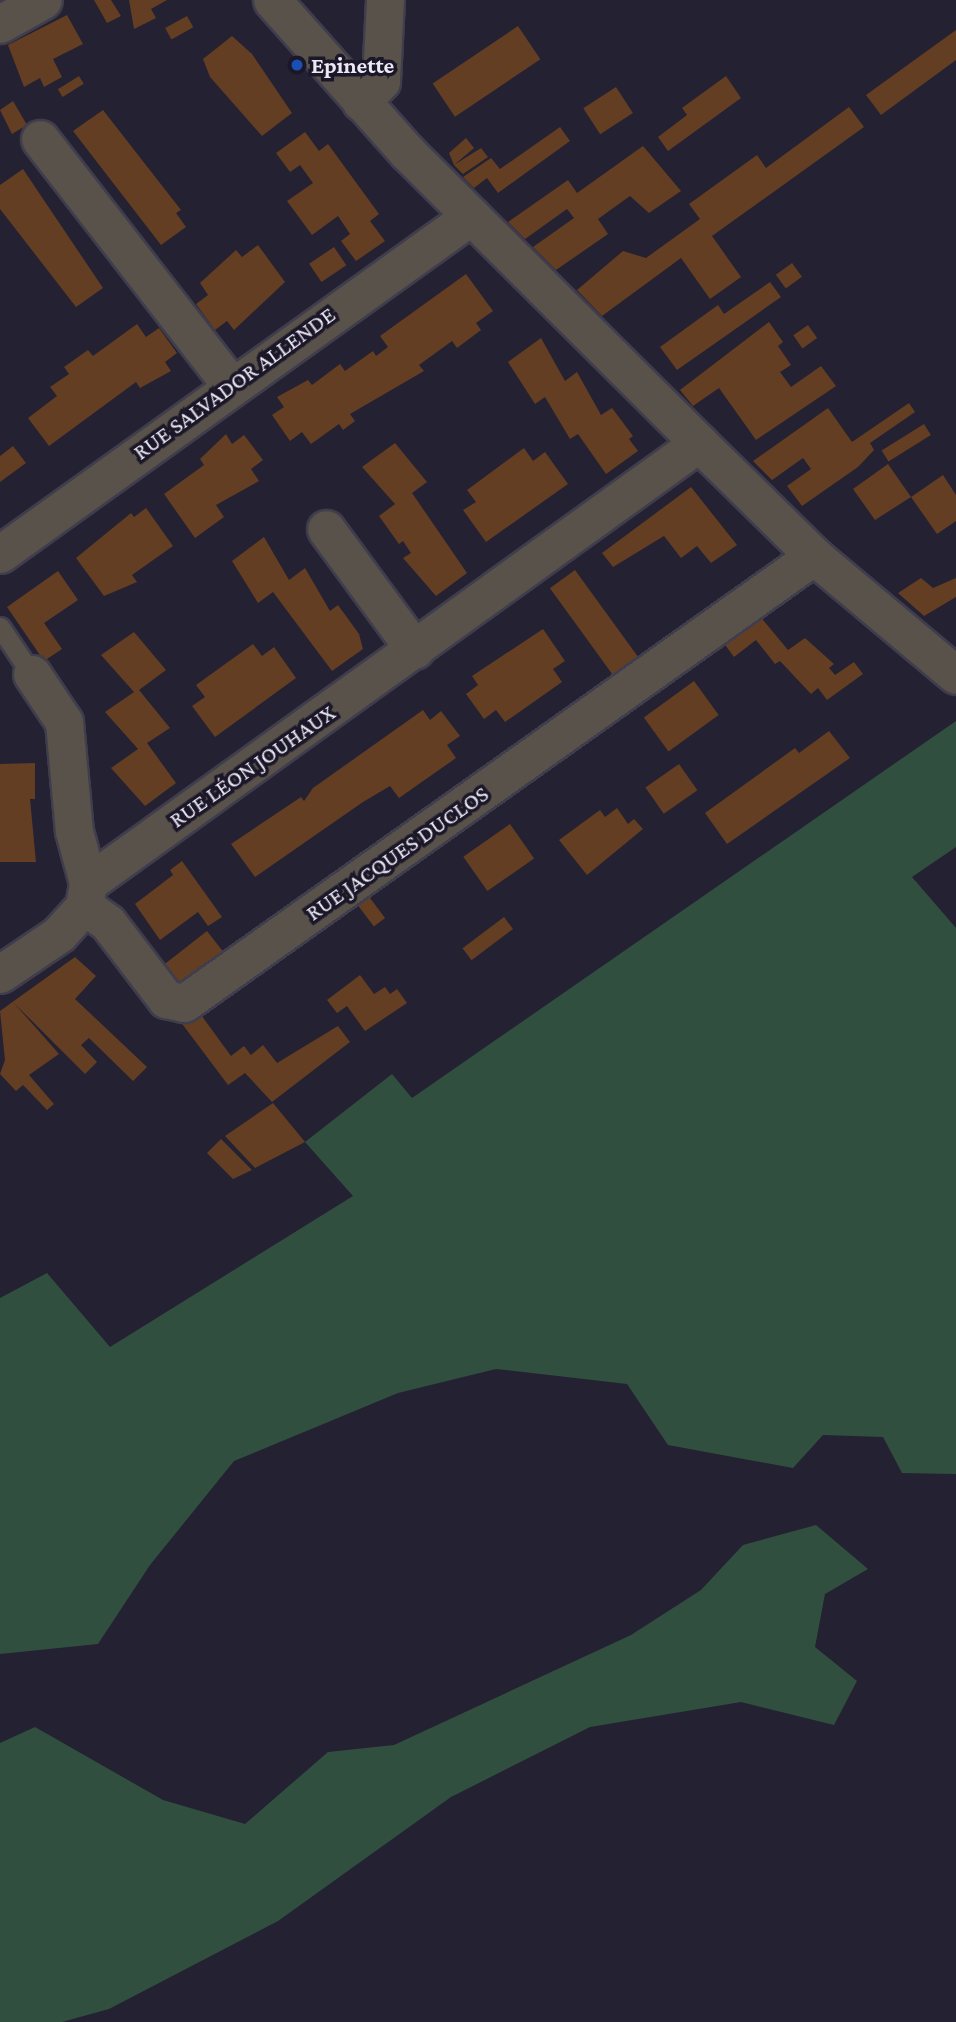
<!DOCTYPE html>
<html>
<head>
<meta charset="utf-8">
<style>
	body { margin:0 }
	#map { position:relative; width:956px; height:2022px; overflow:hidden; background:#242132; font-family:"Crimson Pro",serif }
	div>[style] { position:absolute }
	.green>* { inset:0; background:#314f3f }
	.building>* { inset:0; background:#633e22; transform-origin:0 0 }
	.roads { filter:drop-shadow(2px 0 #403d4d) drop-shadow(-2px 0 #403d4d) drop-shadow(0 2px #403d4d) drop-shadow(0 -2px #403d4d) }
	.service>* { height:19px; margin:-9.5px; padding:0 9.5px; transform-origin:9.5px; border-radius:9.5px; background:#58524b }
	.minor>* { height:37px; margin:-18.5px; padding:0 18.5px; transform-origin:18.5px; border-radius:18.5px; background:#58524b }
	.dots>* { width:19px; height:19px; translate:-50% -50%; box-sizing:border-box; border:4px solid #1b1728; border-radius:50% }
	span { translate:-50% -50%; white-space:nowrap; text-align:center; line-height:1.15; -webkit-text-stroke:7px #1b1728; paint-order:stroke }
	.poi-label { font-size:23px; color:#ebe9f4; font-weight:700 }
	.left { translate:0 -50%; text-align:left }
	.street-label { font-size:23px; color:#ebe9f4 }
</style>
</head>
<body>
<div id="map">
	<div class="green">
		<i style="clip-path:polygon(956px 721px,956px 847px,912px 877px,956px 928px,956px 1474px,902px 1473px,883px 1437px,823px 1435px,793px 1468px,668px 1445px,627px 1384px,496px 1369px,398px 1393px,234px 1461px,150px 1565px,98px 1644px,0 1654px,0 1298px,47px 1273px,110px 1347px,353px 1196px,305px 1142px,392px 1074px,412px 1098px)"></i>
		<i style="clip-path:polygon(816px 1525px,868px 1569px,825px 1594px,815px 1647px,857px 1681px,834px 1725px,741px 1702px,590px 1727px,451px 1797px,278px 1921px,109px 2009px,62px 2022px,0 2022px,0 1743px,35px 1727px,163px 1800px,245px 1824px,328px 1752px,394px 1745px,631px 1635px,701px 1590px,743px 1545px)"></i>
	</div>
	<div class="building">
		<i style="clip-path:polygon(94px 0,111px 0,121px 16px,107px 23px)"></i>
		<i style="clip-path:polygon(129px 0,167px 0,151px 9px,156px 18px,134px 29px)"></i>
		<i style="clip-path:polygon(67px 15px,83px 44px,53px 59px,62px 77px,44px 87px,40px 78px,24px 87px,8px 45px)"></i>
		<i style="left:187px;top:16px;width:13px;height:25px;rotate:61deg"></i>
		<i style="left:518px;top:26px;width:40px;height:103px;rotate:56deg"></i>
		<i style="clip-path:polygon(956px 30px,956px 60px,881px 115px,866px 95px)"></i>
		<i style="clip-path:polygon(232px 36px,252px 54px,292px 113px,262px 136px,210px 77px,203px 59px)"></i>
		<i style="left:79px;top:76px;width:9px;height:25px;rotate:58deg"></i>
		<i style="clip-path:polygon(726px 76px,741px 98px,668px 151px,658px 137px,687px 115px,682px 108px)"></i>
		<i style="left:616px;top:87px;width:31px;height:39px;rotate:57deg"></i>
		<i style="clip-path:polygon(13px 101px,27px 125px,12px 134px,0 110px)"></i>
		<i style="clip-path:polygon(849px 107px,864px 127px,712px 236px,741px 277px,710px 299px,681px 258px,602px 316px,577px 290px,623px 251px,646px 258px,700px 219px,689px 204px,757px 155px,766px 168px)"></i>
		<i style="clip-path:polygon(103px 110px,181px 210px,176px 213px,186px 227px,161px 245px,73px 131px)"></i>
		<i style="clip-path:polygon(560px 127px,570px 141px,498px 193px,487px 178px,474px 188px,463px 177px,491px 158px,500px 169px)"></i>
		<i style="clip-path:polygon(305px 132px,319px 151px,328px 144px,379px 214px,370px 221px,385px 241px,356px 261px,341px 241px,350px 234px,338px 216px,312px 235px,287px 201px,313px 183px,300px 165px,290px 172px,276px 153px)"></i>
		<i style="clip-path:polygon(466px 138px,474px 148px,454px 165px,481px 148px,488px 157px,463px 174px,454px 165px,449px 153px)"></i>
		<i style="clip-path:polygon(643px 146px,681px 191px,649px 213px,630px 196px,598px 219px,608px 234px,556px 270px,533px 247px,574px 218px,567px 209px,525px 239px,508px 222px,568px 180px,577px 193px)"></i>
		<i style="clip-path:polygon(23px 169px,103px 288px,76px 307px,0 209px,0 185px)"></i>
		<i style="clip-path:polygon(258px 245px,285px 282px,234px 330px,227px 321px,215px 330px,196px 304px,208px 295px,200px 283px,236px 250px,242px 257px)"></i>
		<i style="left:334px;top:247px;width:22px;height:30px;rotate:56deg"></i>
		<i style="left:792px;top:263px;width:17px;height:20px;rotate:54deg"></i>
		<i style="clip-path:polygon(466px 274px,493px 311px,476px 323px,481px 330px,457px 348px,452px 341px,419px 365px,424px 371px,350px 414px,355px 421px,343px 430px,339px 424px,311px 444px,302px 432px,290px 441px,272px 415px,284px 407px,277px 397px,308px 380px,312px 385px,340px 364px,345px 371px,373px 351px,376px 356px,388px 347px,380px 336px)"></i>
		<i style="clip-path:polygon(770px 282px,781px 297px,677px 370px,660px 347px,718px 305px,724px 314px)"></i>
		<i style="clip-path:polygon(769px 322px,783px 342px,778px 346px,791px 365px,780px 372px,791px 387px,821px 366px,836px 386px,756px 440px,719px 388px,693px 406px,680px 390px)"></i>
		<i style="clip-path:polygon(137px 324px,146px 337px,159px 328px,177px 353px,165px 362px,171px 371px,140px 388px,136px 382px,49px 446px,28px 418px,57px 396px,50px 387px,69px 374px,64px 367px,88px 350px,93px 356px)"></i>
		<i style="left:808px;top:325px;width:16px;height:18px;rotate:55deg"></i>
		<i style="clip-path:polygon(541px 338px,565px 381px,577px 372px,601px 415px,612px 408px,633px 436px,629px 439px,638px 451px,606px 474px,578px 434px,570px 439px,545px 397px,535px 404px,508px 362px)"></i>
		<i style="clip-path:polygon(909px 403px,915px 412px,870px 443px,874px 450px,858px 467px,802px 506px,787px 486px,811px 469px,803px 458px,772px 480px,753px 461px,828px 408px,852px 442px)"></i>
		<i style="left:924px;top:424px;width:13px;height:50px;rotate:58deg"></i>
		<i style="clip-path:polygon(226px 434px,232px 444px,244px 435px,263px 460px,251px 469px,259px 481px,216px 505px,224px 517px,195px 538px,164px 494px,204px 465px,200px 459px)"></i>
		<i style="clip-path:polygon(395px 443px,427px 482px,412px 493px,467px 573px,436px 596px,403px 558px,411px 553px,403px 541px,399px 544px,379px 516px,395px 504px,362px 467px)"></i>
		<i style="clip-path:polygon(13px 446px,26px 463px,0 482px,0 456px)"></i>
		<i style="clip-path:polygon(524px 448px,533px 461px,545px 452px,568px 484px,486px 542px,463px 510px,476px 502px,467px 490px)"></i>
		<i style="clip-path:polygon(888px 464px,911px 497px,943px 475px,956px 495px,956px 521px,937px 534px,911px 497px,875px 520px,853px 489px)"></i>
		<i style="clip-path:polygon(691px 487px,737px 545px,711px 563px,697px 546px,681px 558px,664px 536px,613px 567px,602px 553px)"></i>
		<i style="clip-path:polygon(146px 508px,173px 546px,132px 575px,137px 582px,104px 596px,76px 558px,131px 513px,134px 517px)"></i>
		<i style="clip-path:polygon(264px 537px,289px 580px,305px 568px,330px 611px,338px 605px,359px 634px,363px 649px,332px 671px,273px 592px,258px 603px,232px 561px)"></i>
		<i style="left:575px;top:570px;width:113px;height:31px;rotate:54deg"></i>
		<i style="clip-path:polygon(58px 571px,78px 600px,44px 623px,62px 649px,44px 661px,7px 607px)"></i>
		<i style="clip-path:polygon(921px 578px,933px 588px,956px 578px,956px 597px,924px 616px,898px 593px)"></i>
		<i style="clip-path:polygon(754px 609px,788px 650px,805px 638px,834px 664px,829px 668px,835px 675px,854px 662px,863px 674px,827px 700px,818px 688px,811px 694px,780px 661px,775px 664px,756px 640px,734px 657px,718px 635px)"></i>
		<i style="clip-path:polygon(543px 629px,565px 661px,553px 669px,562px 682px,505px 722px,496px 710px,484px 719px,466px 694px,478px 685px,472px 676px)"></i>
		<i style="clip-path:polygon(134px 632px,166px 670px,139px 690px,170px 728px,147px 743px,176px 783px,145px 806px,111px 768px,138px 749px,105px 712px,134px 692px,101px 655px)"></i>
		<i style="clip-path:polygon(253px 644px,262px 656px,274px 647px,296px 678px,215px 737px,192px 706px,205px 697px,196px 685px)"></i>
		<i style="left:694px;top:681px;width:42px;height:62px;rotate:54deg"></i>
		<i style="clip-path:polygon(423px 710px,430px 720px,441px 711px,460px 736px,447px 745px,456px 758px,399px 798px,390px 786px,363px 802px,255px 877px,231px 844px,301px 797px,304px 801px,313px 788px)"></i>
		<i style="clip-path:polygon(829px 731px,850px 758px,727px 844px,705px 813px,795px 748px,799px 753px)"></i>
		<i style="clip-path:polygon(35px 763px,35px 799px,30px 799px,36px 862px,0 862px,0 764px)"></i>
		<i style="left:679px;top:764px;width:32px;height:41px;rotate:55deg"></i>
		<i style="clip-path:polygon(617px 808px,628px 824px,634px 819px,643px 829px,587px 875px,559px 840px,600px 810px,605px 817px)"></i>
		<i style="left:510px;top:824px;width:42px;height:57px;rotate:55deg"></i>
		<i style="clip-path:polygon(182px 861px,222px 917px,208px 926px,198px 912px,160px 940px,135px 904px,173px 875px,170px 870px)"></i>
		<i style="left:367px;top:894px;width:30px;height:14px;rotate:53deg"></i>
		<i style="left:504px;top:917px;width:15px;height:52px;rotate:53deg"></i>
		<i style="left:207px;top:931px;width:31px;height:58px;rotate:52deg"></i>
		<i style="clip-path:polygon(75px 957px,96px 976px,75px 999px,147px 1067px,133px 1081px,89px 1038px,81px 1045px,97px 1062px,85px 1074px,14px 1003px,59px 1054px,29px 1075px,54px 1104px,47px 1110px,23px 1085px,16px 1091px,0 1074px,5px 1060px,0 1011px)"></i>
		<i style="clip-path:polygon(360px 975px,374px 994px,385px 987px,390px 994px,397px 989px,407px 1003px,365px 1031px,347px 1006px,337px 1013px,327px 1000px)"></i>
		<i style="clip-path:polygon(196px 1008px,231px 1056px,244px 1046px,251px 1055px,263px 1045px,277px 1063px,338px 1026px,350px 1042px,272px 1102px,245px 1073px,228px 1085px,180px 1021px)"></i>
		<i style="clip-path:polygon(273px 1103px,305px 1142px,255px 1168px,225px 1136px)"></i>
		<i style="clip-path:polygon(221px 1139px,252px 1170px,233px 1179px,207px 1153px)"></i>
	</div>
	<div class="roads">
		<div class="service">
			<i style="left:0;top:627px;width:47px;rotate:56.3deg"></i>
		</div>
		<div class="minor">
			<i style="left:272px;top:0;width:203px;rotate:48.4deg"></i>
			<i style="left:407px;top:152px;width:412px;rotate:44.9deg"></i>
			<i style="left:699px;top:443px;width:161px;rotate:44.5deg"></i>
			<i style="left:814px;top:556px;width:185px;rotate:40deg"></i>
			<i style="left:0;top:24px;width:49px;rotate:-29.2deg"></i>
			<i style="left:361px;top:102px;width:29px;rotate:-46deg"></i>
			<i style="left:381px;top:81px;width:81px;rotate:-87.2deg"></i>
			<i style="left:40px;top:139px;width:310px;rotate:52.2deg"></i>
			<i style="left:326px;top:529px;width:150px;rotate:53.7deg"></i>
			<i style="left:0;top:554px;width:580px;rotate:-35.66deg"></i>
			<i style="left:32px;top:674px;width:58px;rotate:56.3deg"></i>
			<i style="left:64px;top:722px;width:109px;rotate:84.8deg"></i>
			<i style="left:74px;top:831px;width:54px;rotate:74.9deg"></i>
			<i style="left:84px;top:906px;width:23px;rotate:-80deg"></i>
			<i style="left:88px;top:883px;width:753px;rotate:-35.76deg"></i>
			<i style="left:0;top:974px;width:71px;rotate:-34.1deg"></i>
			<i style="left:59px;top:934px;width:38px;rotate:-48deg"></i>
			<i style="left:84px;top:906px;width:29px;rotate:35deg"></i>
			<i style="left:108px;top:923px;width:96px;rotate:52.7deg"></i>
			<i style="left:166px;top:999px;width:18px;rotate:13deg"></i>
			<i style="left:184px;top:1003px;width:772px;rotate:-35.36deg"></i>
		</div>
	</div>
	<div class="dots">
		<i style="left:297px;top:65px;background:#1a4fb4"></i>
	</div>
	<div class="poi-label">
		<span class="left" style="left:311px;top:65px">Epinette</span>
	</div>
	<div class="street-label">
		<span style="left:234px;top:383px;rotate:-36deg">RUE SALVADOR ALLENDE</span>
		<span style="left:252px;top:766px;rotate:-35deg">RUE LÉON JOUHAUX</span>
		<span style="left:397px;top:853px;rotate:-35deg">RUE JACQUES DUCLOS</span>
	</div>
</div>
</body>
</html>
